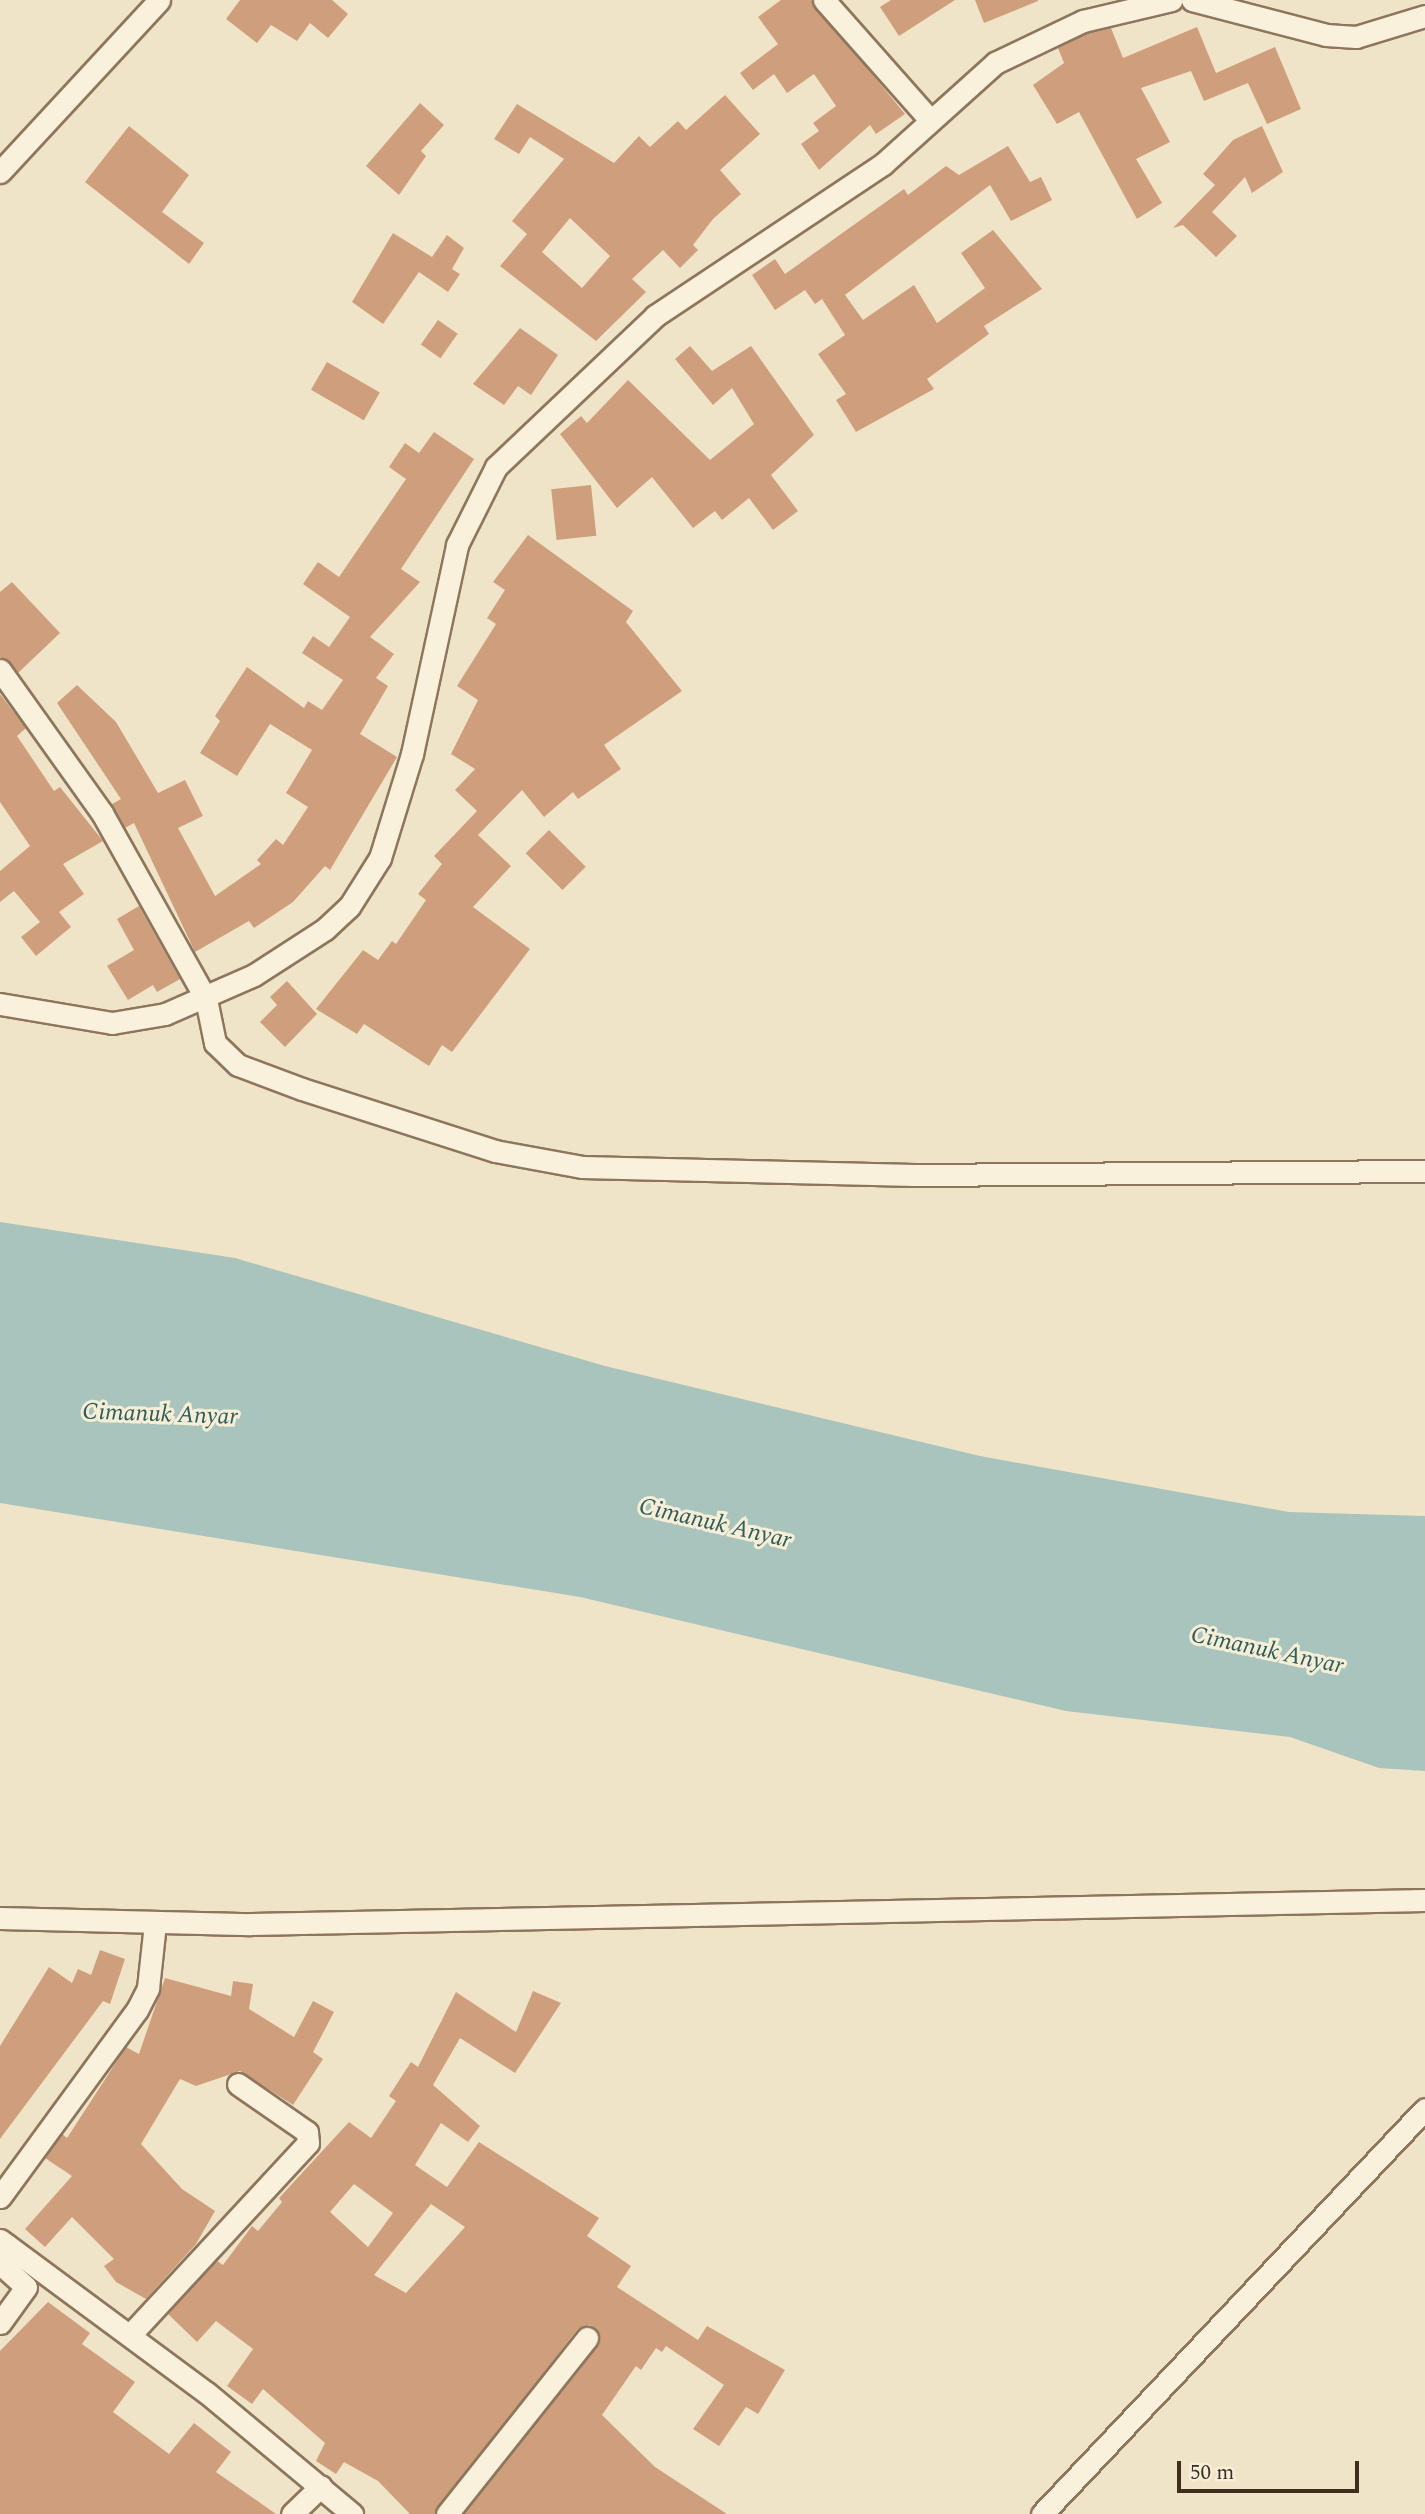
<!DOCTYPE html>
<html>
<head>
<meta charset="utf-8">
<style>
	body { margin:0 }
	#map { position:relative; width:1425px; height:2514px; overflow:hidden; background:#f0e4c8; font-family:Spectral,serif }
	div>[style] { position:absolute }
	.water>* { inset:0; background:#a9c4bc }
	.building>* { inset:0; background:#cf9f7d; transform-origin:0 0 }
	.roads { filter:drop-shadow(2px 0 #8d765c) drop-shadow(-2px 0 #8d765c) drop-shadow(0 2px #8d765c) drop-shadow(0 -2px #8d765c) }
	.minor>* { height:21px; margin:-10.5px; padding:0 10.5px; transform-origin:10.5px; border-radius:10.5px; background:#faf1dc }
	span { translate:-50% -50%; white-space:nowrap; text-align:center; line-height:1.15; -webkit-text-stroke:6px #f7eed8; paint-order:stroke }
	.water-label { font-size:24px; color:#2f5d5a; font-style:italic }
	.scale { position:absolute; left:1177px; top:2461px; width:182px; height:32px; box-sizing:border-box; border:4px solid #3d2e20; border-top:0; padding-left:9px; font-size:21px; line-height:24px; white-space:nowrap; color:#3d2e20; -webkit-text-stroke:5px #f7eed8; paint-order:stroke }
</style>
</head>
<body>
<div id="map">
	<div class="water">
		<i style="clip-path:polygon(0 1222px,235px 1258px,605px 1366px,980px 1456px,1289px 1512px,1425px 1516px,1425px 1771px,1379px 1768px,1290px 1737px,1066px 1711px,580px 1597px,0 1503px)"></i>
	</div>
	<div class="building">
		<i style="clip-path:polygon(240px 0,332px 0,348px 14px,328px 38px,310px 23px,297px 41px,271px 25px,257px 43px,226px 19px)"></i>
		<i style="clip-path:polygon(781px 0,811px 0,905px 114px,876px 134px,870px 125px,819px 170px,801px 144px,819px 131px,813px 123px,836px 106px,814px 74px,787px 93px,774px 74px,753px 90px,740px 73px,778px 44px,758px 17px)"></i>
		<i style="clip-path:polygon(891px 0,955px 0,899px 36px,880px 7px)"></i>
		<i style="clip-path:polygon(975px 0,1038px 0,1038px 1px,984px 23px)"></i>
		<i style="clip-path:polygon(1197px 27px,1216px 73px,1275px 47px,1301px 109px,1267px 124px,1248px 83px,1204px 101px,1191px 71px,1141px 88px,1170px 142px,1136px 159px,1162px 203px,1137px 219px,1079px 112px,1057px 124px,1033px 85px,1064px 63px,1058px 48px,1087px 33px,1111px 28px,1123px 58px)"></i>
		<i style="clip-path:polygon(evenodd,725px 95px,760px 134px,720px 170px,741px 194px,713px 219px,693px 245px,698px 250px,680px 268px,663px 250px,632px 279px,646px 292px,596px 341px,500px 266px,527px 234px,512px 221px,564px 159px,530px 137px,519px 154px,494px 139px,517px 104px,614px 163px,639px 136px,650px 147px,678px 121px,686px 130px,725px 95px,570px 218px,610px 256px,582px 288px,542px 252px,570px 218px)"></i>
		<i style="clip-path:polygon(420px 103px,444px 125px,421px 151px,426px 156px,399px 195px,366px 166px)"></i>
		<i style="clip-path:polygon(129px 126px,189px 175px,162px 212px,204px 243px,189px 264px,85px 182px)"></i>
		<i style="clip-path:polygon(1262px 126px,1283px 172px,1252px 193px,1245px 177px,1212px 212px,1237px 236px,1216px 257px,1183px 225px,1173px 228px,1215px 185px,1203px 174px,1233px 140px)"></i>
		<i style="clip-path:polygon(1008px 146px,1030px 182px,1041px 177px,1052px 200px,1011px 221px,990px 185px,845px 295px,863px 320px,914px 285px,937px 323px,985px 288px,961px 253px,993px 230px,1042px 289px,984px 326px,989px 334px,927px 379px,934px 389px,856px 432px,836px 400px,846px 394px,818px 354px,845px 335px,822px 299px,815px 304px,805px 290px,775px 310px,752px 275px,775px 259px,785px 274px,904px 189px,908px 195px,946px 166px,959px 175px)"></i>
		<i style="clip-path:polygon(393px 233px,432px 257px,447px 235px,464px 248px,452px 269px,460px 274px,448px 292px,419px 272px,383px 324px,352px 302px)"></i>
		<i style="left:438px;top:320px;width:24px;height:30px;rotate:35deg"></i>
		<i style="clip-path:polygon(520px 328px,558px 355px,531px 395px,518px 386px,504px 405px,473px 384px)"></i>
		<i style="clip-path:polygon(690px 346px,712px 371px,751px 346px,814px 435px,771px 475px,798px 511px,773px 530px,749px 498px,722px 520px,715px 511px,693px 528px,652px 477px,617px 508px,560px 434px,581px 416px,587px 423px,628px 380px,710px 460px,754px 424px,732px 388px,713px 405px,675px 359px)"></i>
		<i style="left:327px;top:362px;width:61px;height:32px;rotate:30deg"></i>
		<i style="clip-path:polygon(434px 432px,474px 459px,401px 569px,420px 582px,370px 637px,394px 654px,376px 678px,388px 686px,360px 734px,397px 757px,330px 870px,325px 866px,293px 902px,254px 928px,249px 921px,195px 952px,134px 823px,125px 828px,112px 804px,121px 799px,57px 703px,77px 685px,116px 722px,158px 793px,185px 780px,203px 816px,178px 828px,215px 896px,261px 864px,257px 860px,276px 839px,283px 845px,308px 807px,286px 793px,312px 750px,270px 724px,237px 776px,200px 753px,220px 721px,215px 716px,247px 667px,304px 708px,308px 701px,322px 710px,343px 680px,302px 653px,313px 636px,329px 647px,350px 617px,303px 584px,318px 562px,339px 577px,406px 479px,389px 467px,405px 443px,419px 453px)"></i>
		<i style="left:591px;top:485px;width:51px;height:40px;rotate:84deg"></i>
		<i style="clip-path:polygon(528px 535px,633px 611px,626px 622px,682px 691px,604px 745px,621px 769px,578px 799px,573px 792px,544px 817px,522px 790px,478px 835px,511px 866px,473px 907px,530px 949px,452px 1052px,442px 1045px,429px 1066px,364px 1024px,357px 1034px,316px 1009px,363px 950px,378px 960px,392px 941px,396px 944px,426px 900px,418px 894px,442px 864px,434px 856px,477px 811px,455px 790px,475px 769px,451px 754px,478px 700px,457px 686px,496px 624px,487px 618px,505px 590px,493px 582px)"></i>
		<i style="clip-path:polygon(12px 582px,60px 633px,18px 673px,0 657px,0 592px)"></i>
		<i style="clip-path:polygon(0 694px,26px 728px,17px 736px,54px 791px,60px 787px,103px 841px,63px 864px,84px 894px,59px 912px,71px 927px,36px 956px,21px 937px,40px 922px,14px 891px,0 902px,0 871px,30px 846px,0 802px)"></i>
		<i style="left:549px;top:830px;width:52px;height:33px;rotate:45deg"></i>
		<i style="clip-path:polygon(139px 906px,180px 979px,157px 992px,153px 985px,128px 1000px,107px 966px,134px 950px,117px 919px)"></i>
		<i style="clip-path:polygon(287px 981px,317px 1014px,285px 1047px,260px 1022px,277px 1005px,270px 997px)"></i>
		<i style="clip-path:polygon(100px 1950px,125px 1959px,110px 2004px,103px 2001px,0 2139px,0 2046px,49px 1967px,72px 1983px,78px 1969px,91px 1975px)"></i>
		<i style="clip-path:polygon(165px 1978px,231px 1996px,233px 1981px,253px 1984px,249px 2009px,294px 2037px,313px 2001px,334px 2012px,313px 2052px,323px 2059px,293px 2105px,240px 2071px,196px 2086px,180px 2079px,141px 2144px,182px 2189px,215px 2211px,196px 2244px,146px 2299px,116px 2282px,104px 2266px,114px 2259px,72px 2217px,45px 2247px,25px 2229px,72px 2176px,45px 2158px,62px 2134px,67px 2138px,126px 2047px,139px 2054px)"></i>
		<i style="clip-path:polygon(evenodd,533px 1991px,561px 2003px,515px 2073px,460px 2038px,433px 2085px,480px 2126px,468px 2142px,441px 2123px,415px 2165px,447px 2187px,479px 2142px,599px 2218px,587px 2236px,631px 2266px,617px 2287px,698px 2340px,707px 2326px,785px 2370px,758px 2414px,746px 2407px,719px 2446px,693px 2429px,724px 2385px,666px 2346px,662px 2352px,656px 2348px,641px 2370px,636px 2366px,602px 2415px,655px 2467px,727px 2514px,464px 2514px,597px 2346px,599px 2334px,590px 2325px,577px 2330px,434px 2514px,410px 2514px,378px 2481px,344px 2462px,336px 2474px,316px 2461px,325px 2443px,263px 2389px,252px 2404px,227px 2386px,253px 2349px,216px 2321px,197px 2342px,168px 2314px,217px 2261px,223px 2265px,252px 2226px,258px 2231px,282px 2202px,279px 2198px,349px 2122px,371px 2138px,396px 2101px,389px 2096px,411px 2062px,418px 2067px,456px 1992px,516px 2032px,533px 1991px,354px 2184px,393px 2213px,368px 2247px,330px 2212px,354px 2184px,533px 1991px,431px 2204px,465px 2227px,406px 2293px,374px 2275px,431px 2204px)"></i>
		<i style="clip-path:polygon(48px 2302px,90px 2333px,82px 2344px,135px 2382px,113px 2412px,169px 2454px,194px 2423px,231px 2452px,216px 2472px,276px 2514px,0 2514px,0 2351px)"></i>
	</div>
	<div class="roads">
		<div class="minor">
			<i style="left:824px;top:0;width:160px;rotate:48.5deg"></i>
			<i style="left:1192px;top:0;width:138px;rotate:14.6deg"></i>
			<i style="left:1326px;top:35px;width:30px;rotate:4deg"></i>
			<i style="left:1356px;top:37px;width:72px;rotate:-16.9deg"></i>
			<i style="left:0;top:172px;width:234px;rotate:-47.2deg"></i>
			<i style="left:0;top:670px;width:176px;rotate:54.5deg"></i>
			<i style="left:102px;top:813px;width:213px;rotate:60.8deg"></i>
			<i style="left:206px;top:999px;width:45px;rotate:78.4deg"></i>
			<i style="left:215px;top:1043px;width:32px;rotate:44deg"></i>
			<i style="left:238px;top:1065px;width:68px;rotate:20.6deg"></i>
			<i style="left:302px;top:1089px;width:203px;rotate:17.8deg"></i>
			<i style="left:495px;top:1151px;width:88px;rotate:10.4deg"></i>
			<i style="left:582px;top:1167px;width:332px;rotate:1.4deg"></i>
			<i style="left:914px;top:1175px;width:511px;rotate:-0.45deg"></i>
			<i style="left:0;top:1004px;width:114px;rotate:9.6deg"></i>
			<i style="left:112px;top:1023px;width:54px;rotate:-9.6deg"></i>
			<i style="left:165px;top:1014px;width:97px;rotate:-23.7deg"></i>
			<i style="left:254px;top:975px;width:85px;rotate:-32.9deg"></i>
			<i style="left:325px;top:929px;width:33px;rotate:-43deg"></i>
			<i style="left:349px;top:907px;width:58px;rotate:-57.7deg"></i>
			<i style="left:380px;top:858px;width:109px;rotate:-72.9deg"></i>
			<i style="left:412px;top:754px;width:214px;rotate:-77.8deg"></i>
			<i style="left:457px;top:545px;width:87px;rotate:-63.4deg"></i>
			<i style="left:496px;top:467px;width:219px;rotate:-43.5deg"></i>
			<i style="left:655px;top:316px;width:274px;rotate:-33.7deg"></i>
			<i style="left:883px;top:164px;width:151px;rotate:-42deg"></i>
			<i style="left:995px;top:63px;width:98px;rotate:-25.5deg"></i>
			<i style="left:1083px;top:21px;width:91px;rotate:-13.3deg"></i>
			<i style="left:0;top:1918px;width:251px;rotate:1.4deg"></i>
			<i style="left:251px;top:1924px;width:1174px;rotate:-1.17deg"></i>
			<i style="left:0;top:2197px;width:232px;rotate:-53.8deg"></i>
			<i style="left:137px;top:2010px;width:25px;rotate:-63deg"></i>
			<i style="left:148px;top:1988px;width:64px;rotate:-83.8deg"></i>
			<i style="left:0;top:2240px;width:257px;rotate:36.5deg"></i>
			<i style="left:207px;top:2393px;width:189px;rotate:39.8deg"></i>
			<i style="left:0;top:2323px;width:44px;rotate:-54.2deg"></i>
			<i style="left:26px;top:2287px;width:28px;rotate:-138deg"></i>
			<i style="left:5px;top:2268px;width:22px;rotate:-82deg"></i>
			<i style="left:130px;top:2335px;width:262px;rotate:-47.2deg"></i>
			<i style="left:308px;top:2143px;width:11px;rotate:-95deg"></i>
			<i style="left:307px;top:2132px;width:84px;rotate:-145.2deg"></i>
			<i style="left:292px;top:2514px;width:40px;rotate:-44deg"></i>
			<i style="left:447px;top:2514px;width:225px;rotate:-51.5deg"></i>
			<i style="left:1042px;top:2514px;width:557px;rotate:-46.6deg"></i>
		</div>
	</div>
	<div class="water-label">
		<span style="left:160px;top:1415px;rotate:2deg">Cimanuk Anyar</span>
		<span style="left:715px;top:1524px;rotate:13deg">Cimanuk Anyar</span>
		<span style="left:1267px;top:1651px;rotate:12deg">Cimanuk Anyar</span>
	</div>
	<div class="scale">50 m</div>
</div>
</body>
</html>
